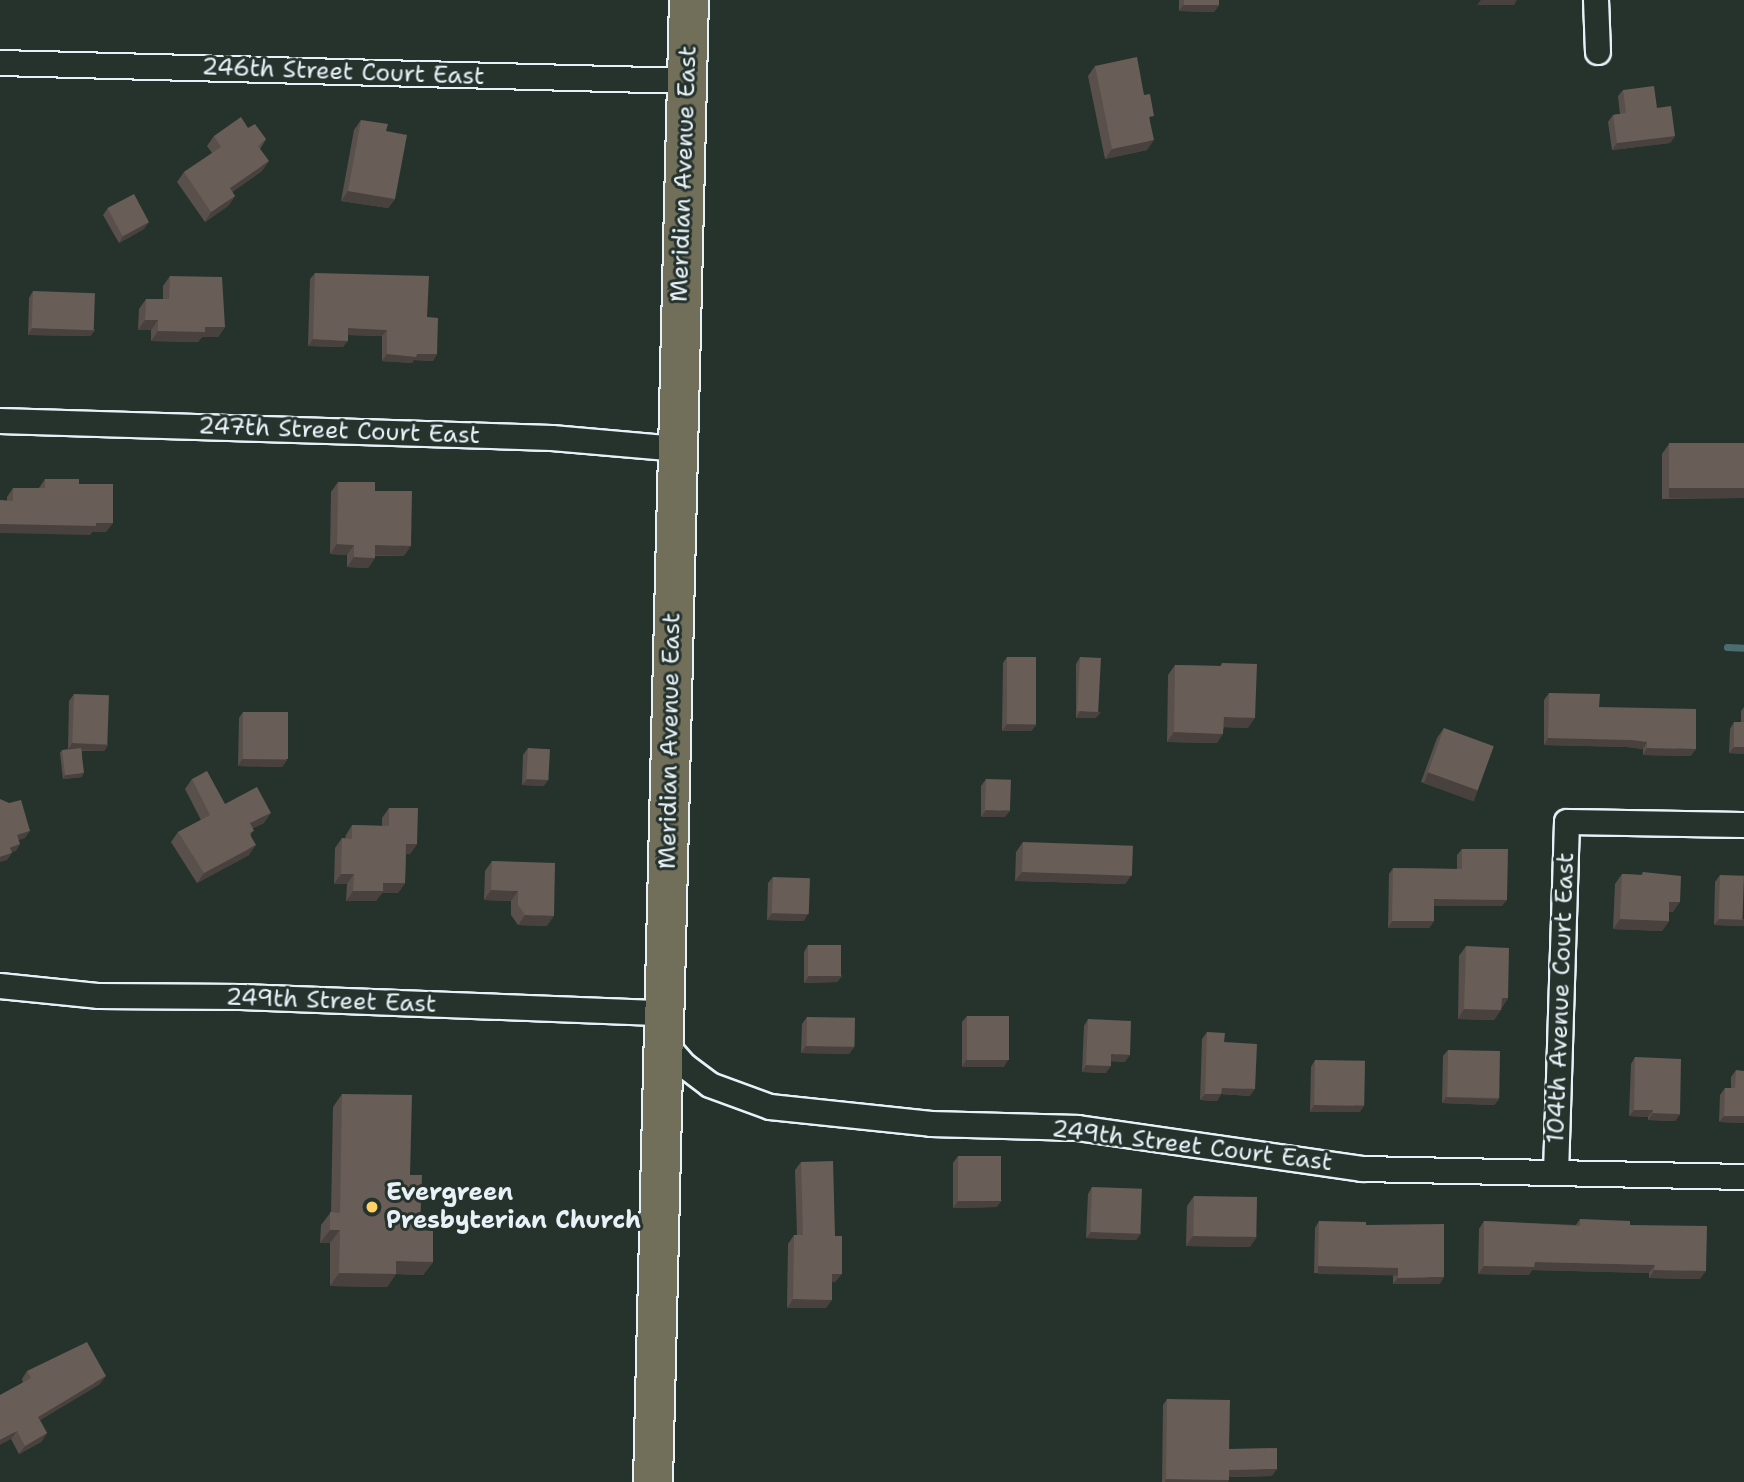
<!DOCTYPE html>
<html>
<head>
<meta charset="utf-8">
<style>
	body { margin:0 }
	#map { position:relative; width:1744px; height:1482px; overflow:hidden; background:#26332d; font-family:"Shantell Sans",sans-serif }
	div>[style] { position:absolute }
	.stream>* { height:7px; margin:-3.5px; padding:0 3.5px; transform-origin:3.5px; border-radius:3.5px; background:#4a6e70 }
	.roads { filter:drop-shadow(2px 0 #e8f1f8) drop-shadow(-2px 0 #e8f1f8) drop-shadow(0 2px #e8f1f8) drop-shadow(0 -2px #e8f1f8) }
	.minor>* { height:24px; margin:-12px; padding:0 12px; transform-origin:12px; border-radius:12px; background:#26332d }
	.primary>* { height:38px; margin:-19px; padding:0 19px; transform-origin:19px; border-radius:19px; background:#716e59 }
	.wall>* { inset:0; background:#59504b }
	.shaded-wall>* { inset:0; background:#49413d; transform-origin:0 0 }
	.building>* { inset:0; background:#685d57; transform-origin:0 0 }
	.dots>* { width:19px; height:19px; translate:-50% -50%; box-sizing:border-box; border:4px solid #26332d; border-radius:50% }
	span { translate:-50% -50%; white-space:nowrap; text-align:center; line-height:1.15; -webkit-text-stroke:6px #26332d; paint-order:stroke }
	.street-label { font-size:24px; color:#e8f1f8 }
	.poi-label { font-size:24px; color:#e8f1f8; font-weight:700 }
	.left { translate:0 -50%; text-align:left }
</style>
</head>
<body>
<div id="map">
	<div class="stream">
		<i style="left:1727px;top:647px;width:17px;rotate:3deg"></i>
	</div>
	<div class="roads">
		<div class="minor">
			<i style="left:1596px;top:0;width:52px;rotate:87.8deg"></i>
			<i style="left:0;top:63px;width:686px;rotate:1.5deg"></i>
			<i style="left:0;top:421px;width:552px;rotate:1.76deg"></i>
			<i style="left:552px;top:438px;width:125px;rotate:5deg"></i>
			<i style="left:0;top:986px;width:100px;rotate:5.8deg"></i>
			<i style="left:99px;top:996px;width:142px;rotate:0.4deg"></i>
			<i style="left:241px;top:997px;width:422px;rotate:2.2deg"></i>
			<i style="left:662px;top:1040px;width:35px;rotate:49deg"></i>
			<i style="left:685px;top:1066px;width:31px;rotate:37deg"></i>
			<i style="left:710px;top:1085px;width:64px;rotate:20.1deg"></i>
			<i style="left:770px;top:1107px;width:162px;rotate:6deg"></i>
			<i style="left:931px;top:1124px;width:147px;rotate:1.6deg"></i>
			<i style="left:1078px;top:1128px;width:287px;rotate:8.2deg"></i>
			<i style="left:1362px;top:1169px;width:382px;rotate:1.2deg"></i>
			<i style="left:1556px;top:1173px;width:351px;rotate:-88.2deg"></i>
			<i style="left:1567px;top:822px;width:177px;rotate:1deg"></i>
		</div>
		<div class="primary">
			<i style="left:653px;top:1482px;width:1482px;rotate:-88.61deg"></i>
		</div>
	</div>
	<div class="wall">
		<i style="clip-path:polygon(1179px 0,1219px 0,1219px 5px,1214px 12px,1179px 11px)"></i>
		<i style="clip-path:polygon(1095px 66px,1144px 95px,1150px 121px,1147px 150px,1105px 159px,1088px 76px)"></i>
		<i style="clip-path:polygon(1623px 90px,1657px 108px,1675px 136px,1670px 143px,1612px 150px,1608px 122px,1613px 115px,1620px 114px,1618px 96px)"></i>
		<i style="clip-path:polygon(361px 120px,386px 131px,395px 199px,388px 208px,341px 201px,354px 130px)"></i>
		<i style="clip-path:polygon(248px 128px,266px 139px,260px 149px,262px 171px,232px 192px,235px 196px,228px 206px,205px 222px,177px 182px,184px 172px,212px 153px,207px 146px,214px 136px)"></i>
		<i style="clip-path:polygon(108px 208px,144px 229px,119px 243px,103px 215px)"></i>
		<i style="clip-path:polygon(315px 273px,427px 317px,437px 354px,433px 361px,414px 360px,412px 363px,382px 361px,382px 336px,348px 335px,343px 347px,308px 346px,310px 279px)"></i>
		<i style="clip-path:polygon(170px 276px,225px 327px,218px 337px,202px 337px,198px 342px,151px 341px,151px 330px,138px 330px,139px 309px,146px 299px,163px 299px,163px 286px)"></i>
		<i style="clip-path:polygon(33px 291px,95px 330px,90px 336px,28px 335px,29px 298px)"></i>
		<i style="clip-path:polygon(1744px 443px,1744px 498px,1662px 499px,1662px 454px,1669px 444px)"></i>
		<i style="clip-path:polygon(45px 479px,79px 484px,106px 532px,92px 532px,90px 535px,7px 501px,7px 497px,13px 488px,39px 488px)"></i>
		<i style="clip-path:polygon(338px 482px,375px 491px,404px 556px,375px 556px,375px 558px,368px 568px,347px 567px,347px 555px,330px 554px,331px 492px)"></i>
		<i style="clip-path:polygon(1007px 657px,1036px 725px,1031px 731px,1002px 731px,1003px 663px)"></i>
		<i style="clip-path:polygon(1080px 657px,1096px 718px,1076px 718px,1076px 664px)"></i>
		<i style="clip-path:polygon(1222px 663px,1248px 728px,1224px 727px,1217px 743px,1167px 742px,1168px 675px,1175px 665px,1220px 666px)"></i>
		<i style="clip-path:polygon(1549px 693px,1599px 707px,1691px 756px,1643px 755px,1643px 749px,1627px 747px,1544px 745px,1544px 700px)"></i>
		<i style="clip-path:polygon(74px 694px,108px 745px,104px 751px,82px 751px,82px 777px,63px 779px,60px 753px,62px 750px,68px 749px,69px 701px)"></i>
		<i style="clip-path:polygon(1744px 707px,1744px 754px,1729px 753px,1730px 729px,1734px 722px,1741px 722px,1741px 711px)"></i>
		<i style="clip-path:polygon(243px 712px,287px 760px,282px 767px,238px 766px,239px 718px)"></i>
		<i style="clip-path:polygon(1444px 728px,1478px 790px,1471px 800px,1421px 782px,1437px 738px)"></i>
		<i style="clip-path:polygon(528px 748px,544px 786px,522px 785px,523px 755px)"></i>
		<i style="clip-path:polygon(192px 779px,225px 804px,264px 823px,253px 828px,251px 835px,249px 855px,197px 883px,171px 842px,178px 832px,201px 820px,185px 789px)"></i>
		<i style="clip-path:polygon(986px 779px,1005px 817px,981px 817px,981px 786px)"></i>
		<i style="clip-path:polygon(389px 808px,417px 844px,410px 854px,406px 854px,405px 883px,398px 893px,382px 893px,376px 901px,346px 901px,347px 884px,334px 884px,335px 848px,342px 838px,345px 839px,346px 835px,352px 825px,382px 826px,382px 818px)"></i>
		<i style="clip-path:polygon(1023px 842px,1132px 874px,1125px 884px,1015px 881px,1016px 852px)"></i>
		<i style="clip-path:polygon(1462px 849px,1502px 906px,1434px 906px,1434px 921px,1429px 928px,1388px 928px,1389px 874px,1393px 868px,1457px 869px,1457px 855px)"></i>
		<i style="clip-path:polygon(492px 861px,547px 926px,518px 925px,511px 915px,511px 901px,484px 900px,485px 871px)"></i>
		<i style="clip-path:polygon(1643px 872px,1673px 912px,1669px 912px,1669px 921px,1662px 931px,1613px 929px,1615px 884px,1622px 874px,1641px 875px)"></i>
		<i style="clip-path:polygon(1720px 875px,1744px 926px,1714px 925px,1715px 882px)"></i>
		<i style="clip-path:polygon(773px 877px,804px 921px,767px 920px,768px 883px)"></i>
		<i style="clip-path:polygon(808px 945px,842px 976px,837px 982px,804px 983px,804px 952px)"></i>
		<i style="clip-path:polygon(1466px 946px,1508px 998px,1494px 1020px,1458px 1019px,1459px 956px)"></i>
		<i style="clip-path:polygon(967px 1016px,1004px 1067px,962px 1067px,962px 1022px)"></i>
		<i style="clip-path:polygon(807px 1017px,854px 1047px,849px 1054px,801px 1053px,802px 1024px)"></i>
		<i style="clip-path:polygon(1088px 1019px,1125px 1062px,1111px 1061px,1106px 1073px,1082px 1072px,1084px 1026px)"></i>
		<i style="clip-path:polygon(1207px 1032px,1224px 1042px,1250px 1096px,1221px 1094px,1217px 1101px,1200px 1100px,1202px 1039px)"></i>
		<i style="clip-path:polygon(1448px 1050px,1499px 1099px,1494px 1105px,1442px 1103px,1443px 1056px)"></i>
		<i style="clip-path:polygon(1635px 1057px,1680px 1114px,1675px 1121px,1648px 1120px,1648px 1117px,1629px 1116px,1631px 1064px)"></i>
		<i style="clip-path:polygon(1315px 1060px,1360px 1112px,1310px 1112px,1311px 1067px)"></i>
		<i style="clip-path:polygon(1736px 1070px,1744px 1123px,1719px 1122px,1720px 1095px,1725px 1088px,1731px 1088px,1731px 1077px)"></i>
		<i style="clip-path:polygon(342px 1094px,410px 1175px,420px 1230px,433px 1262px,423px 1275px,396px 1274px,387px 1287px,330px 1286px,330px 1243px,320px 1243px,321px 1225px,331px 1212px,333px 1107px)"></i>
		<i style="clip-path:polygon(958px 1156px,997px 1207px,953px 1208px,953px 1163px)"></i>
		<i style="clip-path:polygon(801px 1162px,835px 1282px,832px 1282px,826px 1308px,787px 1308px,788px 1244px,794px 1235px,797px 1235px,795px 1170px)"></i>
		<i style="clip-path:polygon(1092px 1187px,1141px 1233px,1136px 1240px,1086px 1238px,1088px 1194px)"></i>
		<i style="clip-path:polygon(1194px 1196px,1250px 1247px,1186px 1246px,1187px 1206px)"></i>
		<i style="clip-path:polygon(1580px 1219px,1630px 1225px,1700px 1279px,1649px 1278px,1649px 1273px,1532px 1270px,1529px 1275px,1478px 1274px,1479px 1229px,1484px 1221px,1576px 1225px)"></i>
		<i style="clip-path:polygon(1319px 1221px,1440px 1284px,1393px 1284px,1393px 1275px,1314px 1273px,1315px 1228px)"></i>
		<i style="clip-path:polygon(27px 1371px,100px 1384px,40px 1420px,47px 1433px,41px 1442px,19px 1454px,11px 1439px,23px 1383px,22px 1379px)"></i>
		<i style="clip-path:polygon(1167px 1399px,1229px 1449px,1272px 1476px,1229px 1477px,1228px 1482px,1162px 1482px,1163px 1405px)"></i>
	</div>
	<div class="shaded-wall">
		<i style="clip-path:polygon(1481px 0,1517px 0,1514px 5px,1477px 5px)"></i>
		<i style="clip-path:polygon(1183px 5px,1219px 5px,1214px 12px,1179px 11px)"></i>
		<i style="clip-path:polygon(1675px 136px,1670px 143px,1612px 150px,1617px 143px)"></i>
		<i style="clip-path:polygon(1154px 140px,1147px 150px,1105px 159px,1112px 149px)"></i>
		<i style="clip-path:polygon(269px 161px,262px 171px,223px 198px,230px 188px)"></i>
		<i style="clip-path:polygon(348px 191px,395px 199px,388px 208px,341px 201px)"></i>
		<i style="clip-path:polygon(235px 196px,228px 206px,205px 222px,211px 212px)"></i>
		<i style="clip-path:polygon(149px 222px,144px 229px,119px 243px,123px 236px)"></i>
		<i style="clip-path:polygon(145px 320px,158px 320px,151px 330px,138px 330px)"></i>
		<i style="clip-path:polygon(205px 327px,225px 327px,218px 337px,202px 337px,198px 342px,151px 341px,158px 331px)"></i>
		<i style="clip-path:polygon(32px 328px,95px 330px,90px 336px,28px 335px)"></i>
		<i style="clip-path:polygon(348px 328px,387px 330px,382px 336px,343px 335px)"></i>
		<i style="clip-path:polygon(313px 339px,348px 341px,343px 347px,308px 346px)"></i>
		<i style="clip-path:polygon(387px 354px,437px 354px,433px 361px,414px 360px,412px 363px,382px 361px)"></i>
		<i style="left:1744px;top:488px;width:10px;height:75px;rotate:90deg"></i>
		<i style="clip-path:polygon(113px 523px,106px 532px,92px 532px,90px 535px,0 533px,0 524px)"></i>
		<i style="clip-path:polygon(337px 544px,354px 545px,347px 555px,330px 554px)"></i>
		<i style="clip-path:polygon(375px 545px,411px 546px,404px 556px,368px 555px)"></i>
		<i style="clip-path:polygon(354px 557px,375px 558px,368px 568px,347px 567px)"></i>
		<i style="clip-path:polygon(1080px 711px,1101px 712px,1096px 718px,1076px 718px)"></i>
		<i style="clip-path:polygon(1224px 717px,1255px 718px,1248px 728px,1217px 727px)"></i>
		<i style="clip-path:polygon(1007px 724px,1036px 725px,1031px 731px,1002px 731px)"></i>
		<i style="clip-path:polygon(1174px 732px,1223px 734px,1217px 743px,1167px 742px)"></i>
		<i style="clip-path:polygon(1548px 738px,1632px 740px,1647px 742px,1643px 749px,1627px 747px,1544px 745px)"></i>
		<i style="clip-path:polygon(72px 743px,108px 745px,104px 751px,68px 750px)"></i>
		<i style="clip-path:polygon(1734px 747px,1744px 747px,1744px 754px,1729px 753px)"></i>
		<i style="clip-path:polygon(1647px 748px,1696px 749px,1691px 756px,1643px 755px)"></i>
		<i style="clip-path:polygon(242px 759px,287px 760px,282px 767px,238px 766px)"></i>
		<i style="left:1428px;top:772px;width:53px;height:12px;rotate:20deg"></i>
		<i style="clip-path:polygon(84px 773px,82px 777px,63px 779px,65px 775px)"></i>
		<i style="clip-path:polygon(527px 779px,549px 779px,544px 786px,522px 785px)"></i>
		<i style="clip-path:polygon(986px 810px,1010px 811px,1005px 817px,981px 817px)"></i>
		<i style="clip-path:polygon(271px 813px,264px 823px,243px 833px,250px 823px)"></i>
		<i style="clip-path:polygon(30px 831px,25px 838px,13px 842px,17px 835px)"></i>
		<i style="clip-path:polygon(20px 844px,16px 851px,5px 854px,10px 848px)"></i>
		<i style="clip-path:polygon(406px 844px,417px 844px,410px 854px,399px 854px)"></i>
		<i style="clip-path:polygon(256px 845px,249px 855px,197px 883px,204px 873px)"></i>
		<i style="clip-path:polygon(12px 853px,7px 860px,0 862px,0 857px)"></i>
		<i style="clip-path:polygon(1022px 872px,1132px 874px,1125px 884px,1015px 881px)"></i>
		<i style="clip-path:polygon(341px 874px,354px 874px,347px 884px,334px 884px)"></i>
		<i style="clip-path:polygon(383px 883px,405px 883px,398px 893px,382px 893px,376px 901px,346px 901px,353px 891px)"></i>
		<i style="clip-path:polygon(491px 890px,518px 891px,511px 901px,484px 900px)"></i>
		<i style="clip-path:polygon(1434px 899px,1507px 900px,1502px 906px,1429px 906px)"></i>
		<i style="clip-path:polygon(1669px 902px,1680px 902px,1673px 912px,1662px 912px)"></i>
		<i style="clip-path:polygon(772px 913px,808px 914px,804px 921px,767px 920px)"></i>
		<i style="clip-path:polygon(525px 915px,554px 916px,547px 926px,518px 925px)"></i>
		<i style="clip-path:polygon(1620px 919px,1669px 921px,1662px 931px,1613px 929px)"></i>
		<i style="clip-path:polygon(1719px 919px,1744px 919px,1744px 926px,1714px 925px)"></i>
		<i style="clip-path:polygon(1392px 921px,1434px 921px,1429px 928px,1388px 928px)"></i>
		<i style="clip-path:polygon(809px 976px,842px 976px,837px 982px,804px 983px)"></i>
		<i style="clip-path:polygon(1502px 998px,1508px 998px,1501px 1008px)"></i>
		<i style="clip-path:polygon(1464px 1009px,1501px 1010px,1494px 1020px,1458px 1019px)"></i>
		<i style="clip-path:polygon(806px 1046px,854px 1047px,849px 1054px,801px 1053px)"></i>
		<i style="clip-path:polygon(1111px 1054px,1130px 1055px,1125px 1062px,1107px 1061px)"></i>
		<i style="clip-path:polygon(966px 1060px,1008px 1060px,1004px 1067px,962px 1067px)"></i>
		<i style="clip-path:polygon(1086px 1065px,1111px 1066px,1106px 1073px,1082px 1072px)"></i>
		<i style="clip-path:polygon(1222px 1088px,1255px 1089px,1250px 1096px,1221px 1094px,1217px 1101px,1200px 1100px,1205px 1094px)"></i>
		<i style="clip-path:polygon(1446px 1097px,1499px 1099px,1494px 1105px,1442px 1103px)"></i>
		<i style="clip-path:polygon(1314px 1105px,1364px 1106px,1360px 1112px,1310px 1112px)"></i>
		<i style="clip-path:polygon(1634px 1110px,1653px 1110px,1648px 1117px,1629px 1116px)"></i>
		<i style="clip-path:polygon(1653px 1113px,1680px 1114px,1675px 1121px,1648px 1120px)"></i>
		<i style="clip-path:polygon(1724px 1116px,1744px 1116px,1744px 1123px,1719px 1122px)"></i>
		<i style="clip-path:polygon(1002px 1200px,997px 1207px,953px 1208px,958px 1201px)"></i>
		<i style="clip-path:polygon(330px 1230px,340px 1230px,330px 1243px,320px 1243px)"></i>
		<i style="clip-path:polygon(1091px 1232px,1141px 1233px,1136px 1240px,1086px 1238px)"></i>
		<i style="clip-path:polygon(1193px 1236px,1257px 1237px,1250px 1247px,1186px 1246px)"></i>
		<i style="clip-path:polygon(396px 1261px,433px 1262px,423px 1275px,396px 1274px,387px 1287px,330px 1286px,339px 1273px)"></i>
		<i style="clip-path:polygon(1535px 1262px,1655px 1265px,1649px 1273px,1532px 1270px,1529px 1275px,1478px 1274px,1484px 1266px)"></i>
		<i style="left:1318px;top:1266px;width:80px;height:8px;rotate:1deg"></i>
		<i style="clip-path:polygon(1654px 1270px,1706px 1271px,1700px 1279px,1649px 1278px)"></i>
		<i style="clip-path:polygon(832px 1274px,842px 1274px,835px 1282px,826px 1282px)"></i>
		<i style="clip-path:polygon(1444px 1277px,1440px 1284px,1393px 1284px,1398px 1278px)"></i>
		<i style="clip-path:polygon(793px 1299px,832px 1300px,826px 1308px,787px 1308px)"></i>
		<i style="clip-path:polygon(106px 1376px,100px 1384px,32px 1425px,38px 1417px)"></i>
		<i style="clip-path:polygon(17px 1431px,11px 1439px,0 1445px,0 1440px)"></i>
		<i style="clip-path:polygon(47px 1433px,41px 1442px,19px 1454px,25px 1446px)"></i>
		<i style="clip-path:polygon(1277px 1469px,1272px 1476px,1224px 1477px,1229px 1470px)"></i>
		<i style="clip-path:polygon(1166px 1479px,1229px 1480px,1228px 1482px,1165px 1482px)"></i>
	</div>
	<div class="building">
		<i style="left:1184px;top:0;width:35px;height:5px"></i>
		<i style="clip-path:polygon(1137px 57px,1144px 95px,1150px 94px,1154px 116px,1149px 117px,1154px 140px,1112px 149px,1095px 66px)"></i>
		<i style="clip-path:polygon(1654px 86px,1657px 108px,1671px 106px,1675px 136px,1617px 143px,1613px 115px,1626px 113px,1623px 90px)"></i>
		<i style="clip-path:polygon(241px 117px,248px 128px,255px 124px,266px 139px,258px 146px,269px 161px,230px 188px,235px 196px,211px 212px,184px 172px,221px 147px,214px 136px)"></i>
		<i style="clip-path:polygon(361px 120px,388px 124px,386px 131px,407px 135px,395px 199px,348px 191px)"></i>
		<i style="left:134px;top:194px;width:32px;height:30px;rotate:62deg"></i>
		<i style="clip-path:polygon(315px 273px,429px 276px,427px 317px,438px 318px,437px 354px,417px 354px,416px 357px,387px 354px,387px 330px,348px 328px,348px 341px,313px 339px)"></i>
		<i style="clip-path:polygon(170px 276px,222px 277px,225px 327px,205px 327px,205px 332px,158px 331px,158px 320px,145px 320px,146px 299px,169px 299px)"></i>
		<i style="left:33px;top:291px;width:62px;height:37px;rotate:2deg"></i>
		<i style="left:1744px;top:443px;width:45px;height:75px;rotate:90deg"></i>
		<i style="clip-path:polygon(45px 479px,79px 479px,79px 484px,113px 484px,113px 523px,96px 523px,96px 526px,0 524px,0 500px,13px 501px,13px 488px,45px 488px)"></i>
		<i style="clip-path:polygon(338px 482px,375px 482px,375px 491px,412px 491px,411px 546px,375px 545px,375px 558px,354px 557px,354px 545px,337px 544px)"></i>
		<i style="left:1007px;top:657px;width:29px;height:67px"></i>
		<i style="left:1080px;top:657px;width:21px;height:54px;rotate:3deg"></i>
		<i style="clip-path:polygon(1222px 663px,1257px 664px,1255px 718px,1224px 717px,1223px 734px,1174px 732px,1175px 665px,1222px 666px)"></i>
		<i style="clip-path:polygon(1549px 693px,1600px 694px,1599px 707px,1696px 709px,1696px 749px,1647px 748px,1647px 742px,1632px 740px,1548px 738px)"></i>
		<i style="left:74px;top:694px;width:35px;height:49px;rotate:2deg"></i>
		<i style="left:243px;top:712px;width:45px;height:47px"></i>
		<i style="left:1734px;top:722px;width:10px;height:25px"></i>
		<i style="left:1444px;top:728px;width:53px;height:47px;rotate:20deg"></i>
		<i style="left:81px;top:748px;width:25px;height:19px;rotate:83deg"></i>
		<i style="left:528px;top:748px;width:22px;height:31px;rotate:3deg"></i>
		<i style="clip-path:polygon(207px 771px,225px 804px,257px 787px,271px 813px,250px 823px,254px 831px,249px 833px,256px 845px,204px 873px,178px 832px,210px 815px,192px 779px)"></i>
		<i style="left:986px;top:779px;width:25px;height:31px;rotate:2deg"></i>
		<i style="clip-path:polygon(0 799px,9px 803px,21px 800px,30px 831px,17px 835px,20px 844px,10px 848px,12px 853px,0 857px)"></i>
		<i style="clip-path:polygon(389px 808px,418px 808px,417px 844px,406px 844px,405px 883px,383px 883px,383px 891px,353px 891px,354px 874px,341px 874px,342px 838px,352px 839px,352px 825px,389px 826px)"></i>
		<i style="left:1023px;top:842px;width:110px;height:30px;rotate:2deg"></i>
		<i style="clip-path:polygon(1462px 849px,1508px 849px,1507px 900px,1434px 899px,1434px 921px,1392px 921px,1393px 868px,1462px 869px)"></i>
		<i style="clip-path:polygon(492px 861px,555px 863px,554px 916px,525px 915px,518px 905px,518px 891px,491px 890px)"></i>
		<i style="clip-path:polygon(1643px 872px,1681px 876px,1680px 902px,1669px 902px,1669px 921px,1620px 919px,1622px 874px,1643px 875px)"></i>
		<i style="left:1720px;top:875px;width:24px;height:44px;rotate:2deg"></i>
		<i style="left:773px;top:877px;width:37px;height:36px;rotate:2deg"></i>
		<i style="left:808px;top:945px;width:33px;height:31px"></i>
		<i style="clip-path:polygon(1466px 946px,1509px 948px,1508px 998px,1502px 998px,1501px 1010px,1464px 1009px)"></i>
		<i style="left:967px;top:1016px;width:42px;height:44px"></i>
		<i style="left:807px;top:1017px;width:48px;height:29px;rotate:1deg"></i>
		<i style="clip-path:polygon(1088px 1019px,1131px 1021px,1130px 1055px,1111px 1054px,1111px 1066px,1086px 1065px)"></i>
		<i style="clip-path:polygon(1207px 1032px,1225px 1033px,1224px 1042px,1257px 1044px,1255px 1089px,1222px 1088px,1221px 1094px,1205px 1094px)"></i>
		<i style="left:1448px;top:1050px;width:52px;height:47px;rotate:1deg"></i>
		<i style="clip-path:polygon(1635px 1057px,1681px 1059px,1680px 1114px,1653px 1113px,1653px 1110px,1634px 1110px)"></i>
		<i style="left:1315px;top:1060px;width:50px;height:45px;rotate:1deg"></i>
		<i style="clip-path:polygon(1736px 1070px,1744px 1071px,1744px 1116px,1724px 1116px,1725px 1088px,1735px 1088px)"></i>
		<i style="clip-path:polygon(342px 1094px,412px 1095px,410px 1175px,422px 1175px,420px 1230px,433px 1231px,433px 1262px,396px 1261px,396px 1274px,339px 1273px,340px 1230px,330px 1230px,330px 1212px,340px 1213px)"></i>
		<i style="left:958px;top:1156px;width:43px;height:45px"></i>
		<i style="clip-path:polygon(833px 1161px,835px 1236px,842px 1236px,842px 1274px,832px 1274px,832px 1300px,793px 1299px,794px 1235px,803px 1235px,801px 1162px)"></i>
		<i style="left:1092px;top:1187px;width:50px;height:45px;rotate:2deg"></i>
		<i style="left:1194px;top:1196px;width:63px;height:40px;rotate:1deg"></i>
		<i style="clip-path:polygon(1580px 1219px,1630px 1221px,1630px 1225px,1707px 1226px,1706px 1271px,1654px 1270px,1655px 1265px,1535px 1262px,1534px 1267px,1484px 1266px,1484px 1221px,1580px 1226px)"></i>
		<i style="clip-path:polygon(1319px 1221px,1366px 1222px,1366px 1225px,1444px 1224px,1444px 1277px,1398px 1278px,1398px 1268px,1318px 1266px)"></i>
		<i style="clip-path:polygon(87px 1342px,106px 1376px,38px 1417px,47px 1433px,25px 1446px,17px 1431px,0 1440px,0 1395px,31px 1378px,27px 1371px)"></i>
		<i style="clip-path:polygon(1167px 1399px,1230px 1400px,1229px 1449px,1277px 1448px,1277px 1469px,1229px 1470px,1229px 1480px,1166px 1479px)"></i>
	</div>
	<div class="dots">
		<i style="left:372px;top:1207px;background:#ffd166"></i>
	</div>
	<div class="street-label">
		<span style="left:343px;top:72px;rotate:2deg">246th Street Court East</span>
		<span style="left:684px;top:174px;rotate:-88deg">Meridian Avenue East</span>
		<span style="left:339px;top:431px;rotate:2deg">247th Street Court East</span>
		<span style="left:670px;top:741px;rotate:-89deg">Meridian Avenue East</span>
		<span style="left:1561px;top:998px;rotate:-88deg">104th Avenue Court East</span>
		<span style="left:331px;top:1001px;rotate:2deg">249th Street East</span>
		<span style="left:1192px;top:1146px;rotate:7deg">249th Street Court East</span>
	</div>
	<div class="poi-label">
		<span class="left" style="left:386px;top:1207px">Evergreen<br>Presbyterian Church</span>
	</div>
</div>
</body>
</html>
